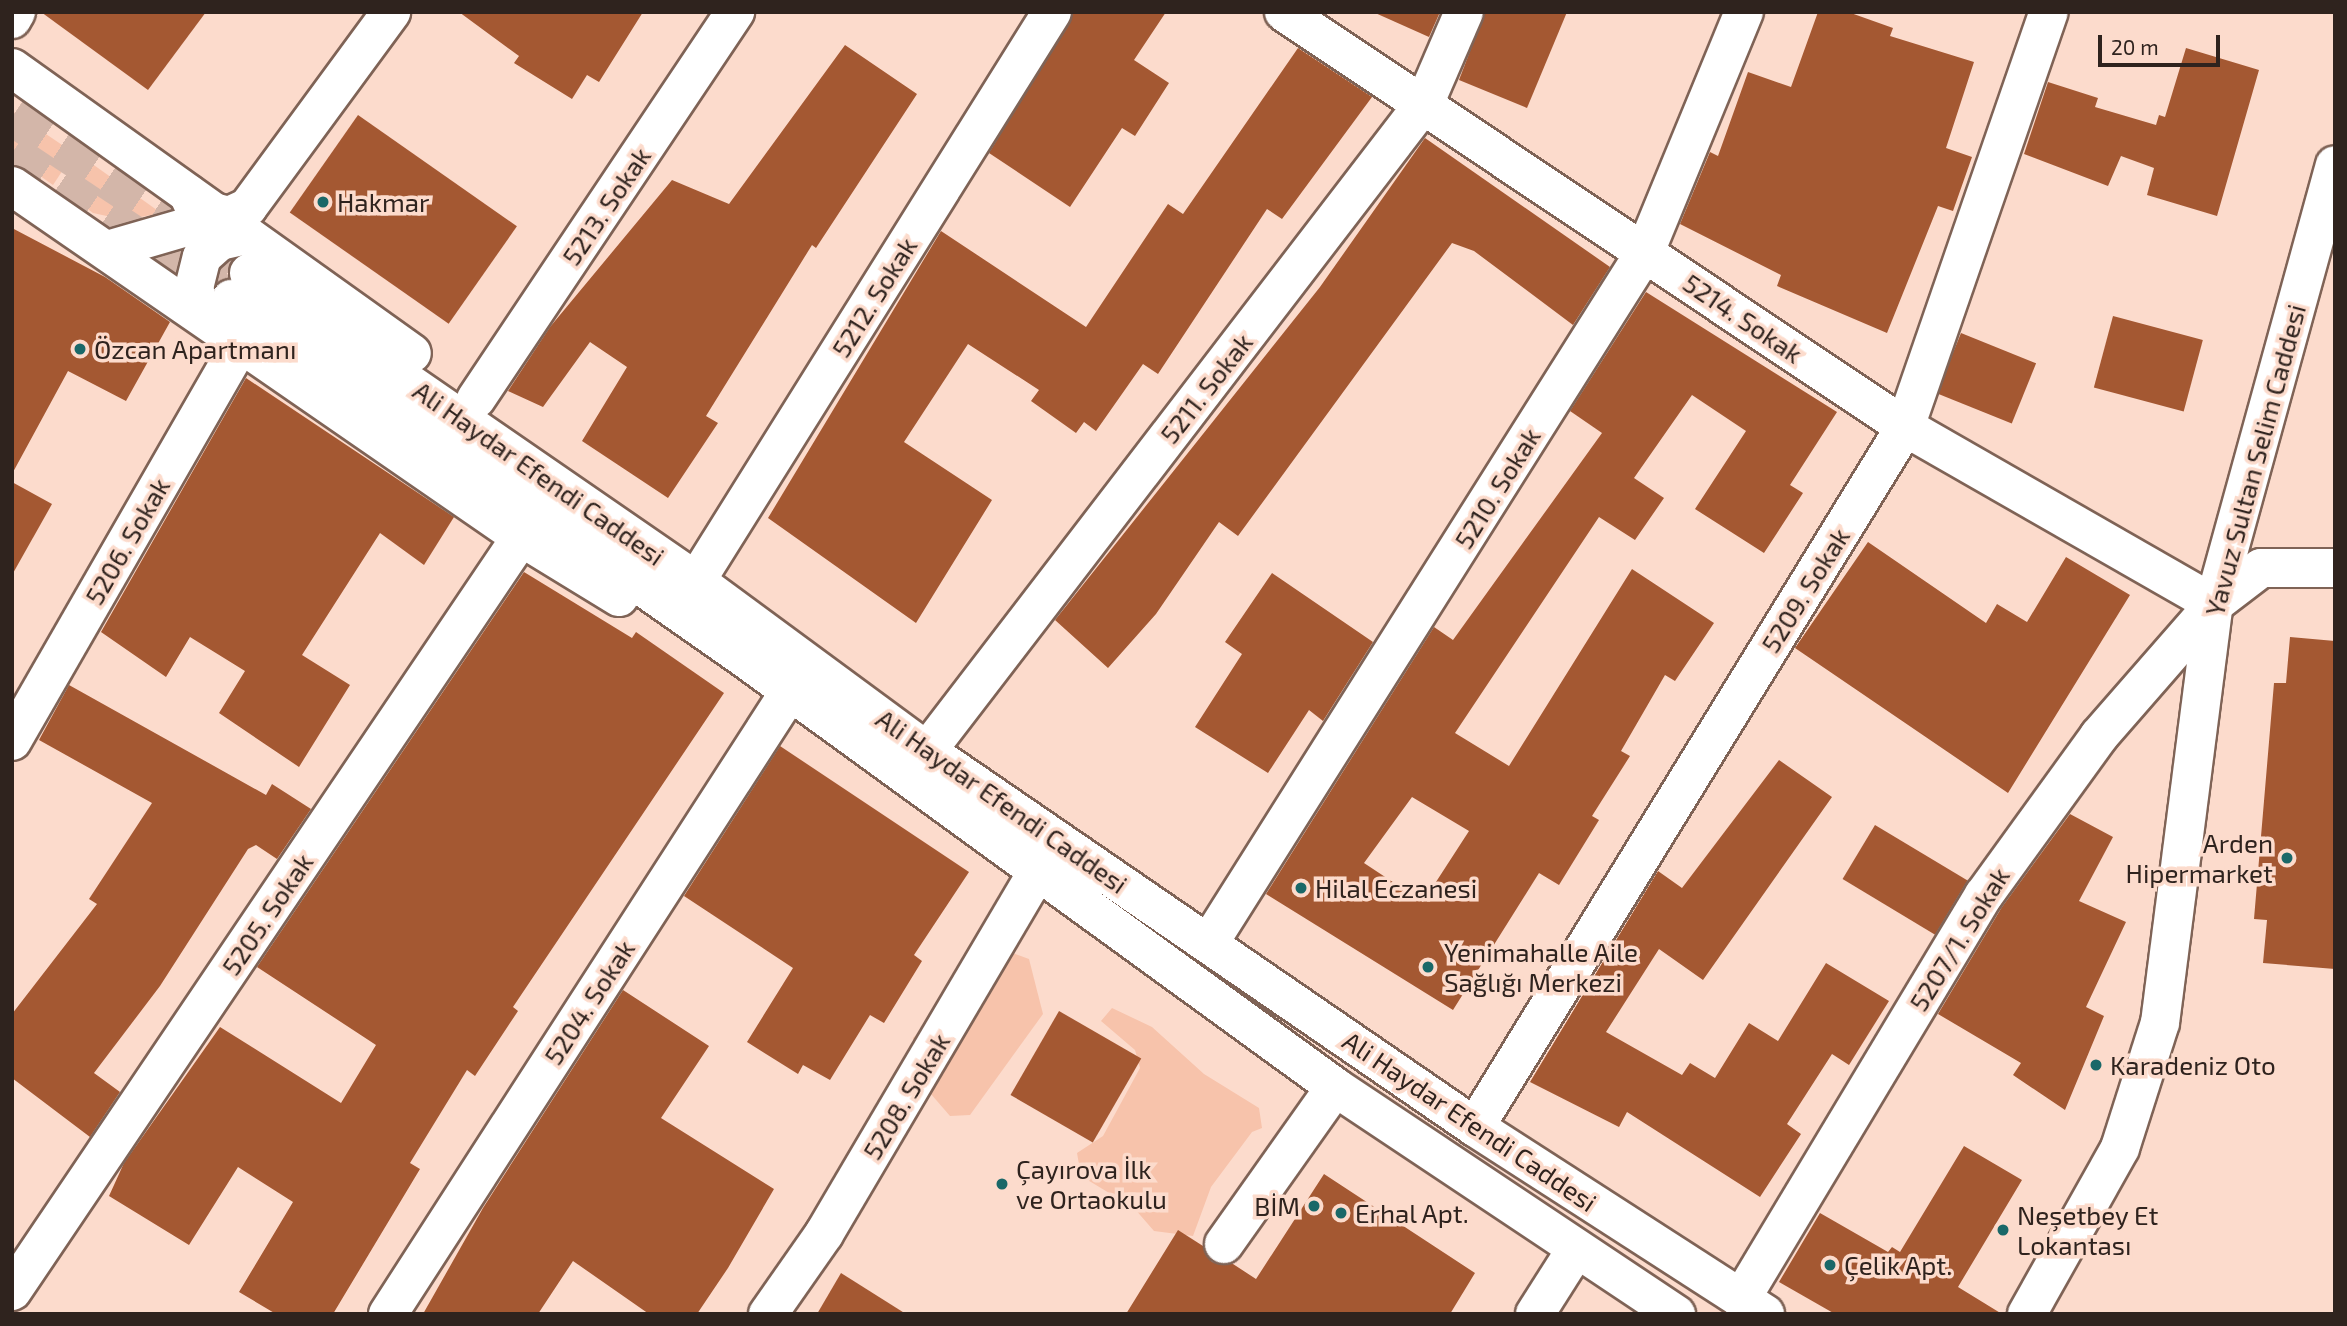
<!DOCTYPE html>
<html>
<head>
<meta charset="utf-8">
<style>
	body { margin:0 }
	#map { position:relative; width:2347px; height:1326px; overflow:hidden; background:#fcdbcc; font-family:"Exo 2",sans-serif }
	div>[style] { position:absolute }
	.green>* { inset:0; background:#f7c3ab }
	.building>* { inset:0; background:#a45832; transform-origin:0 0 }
	.primary-tunnel>* { height:38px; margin-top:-19px; transform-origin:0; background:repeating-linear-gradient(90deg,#d3b6a9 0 38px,transparent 0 57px) }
	.roads { filter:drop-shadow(2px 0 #7f6356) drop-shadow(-2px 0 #7f6356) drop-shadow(0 2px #7f6356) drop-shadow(0 -2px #7f6356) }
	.minor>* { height:38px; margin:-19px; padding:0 19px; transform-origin:19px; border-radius:19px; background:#fff }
	.tertiary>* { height:38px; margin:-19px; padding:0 19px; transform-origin:19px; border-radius:19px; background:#fff }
	.secondary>* { height:38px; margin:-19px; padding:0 19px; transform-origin:19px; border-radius:19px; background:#fff }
	.primary>* { height:38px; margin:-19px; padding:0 19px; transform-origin:19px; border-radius:19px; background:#fff }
	.dots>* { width:19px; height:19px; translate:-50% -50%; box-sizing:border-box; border:4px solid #fcdbcc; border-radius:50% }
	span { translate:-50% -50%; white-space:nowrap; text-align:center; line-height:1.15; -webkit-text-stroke:7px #fcdbcc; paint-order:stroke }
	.poi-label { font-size:26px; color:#2f231e }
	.left { translate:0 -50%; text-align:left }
	.right { translate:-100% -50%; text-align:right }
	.street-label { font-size:26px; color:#2f231e }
	.frame { position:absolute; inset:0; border:14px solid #2f231e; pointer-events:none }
	.scale { position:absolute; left:2098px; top:35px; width:122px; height:32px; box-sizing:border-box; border:4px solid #2f231e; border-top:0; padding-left:9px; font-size:21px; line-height:24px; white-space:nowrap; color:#2f231e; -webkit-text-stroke:5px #fcdbcc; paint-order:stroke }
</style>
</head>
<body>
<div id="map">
	<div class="green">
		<i style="clip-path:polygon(12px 111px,74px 153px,53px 185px,12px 156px)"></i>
		<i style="clip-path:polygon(84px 158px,161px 213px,125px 220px,93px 213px,61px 189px)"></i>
		<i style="clip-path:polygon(1002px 949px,1029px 959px,1043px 1014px,970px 1115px,950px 1116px,924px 1086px,913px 1038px)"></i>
		<i style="clip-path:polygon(1112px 1008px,1152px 1027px,1204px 1074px,1259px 1108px,1262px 1128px,1252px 1132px,1211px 1187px,1193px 1236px,1154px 1231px,1134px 1208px,1081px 1176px,1077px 1153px,1103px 1136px,1140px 1068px,1135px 1050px,1101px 1021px)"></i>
	</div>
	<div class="building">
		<i style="clip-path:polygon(41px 12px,206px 12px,148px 90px)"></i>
		<i style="clip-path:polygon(459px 12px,643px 12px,599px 82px,587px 75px,572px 99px,514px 63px,519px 56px)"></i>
		<i style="clip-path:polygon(1074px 12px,1166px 12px,1134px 60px,1169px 83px,1135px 136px,1122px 128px,1070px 207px,989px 153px)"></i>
		<i style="clip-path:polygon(1373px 12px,1440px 12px,1429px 37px)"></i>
		<i style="clip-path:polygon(1485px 12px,1567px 12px,1527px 108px,1459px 80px)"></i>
		<i style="clip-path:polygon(1818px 12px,1848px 12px,1893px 28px,1890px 36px,1974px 62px,1946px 148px,1972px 157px,1953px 211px,1938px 206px,1887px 333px,1777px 286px,1781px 275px,1680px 224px,1710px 152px,1718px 156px,1748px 72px,1791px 87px)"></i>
		<i style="clip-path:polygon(845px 45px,917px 94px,816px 248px,812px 245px,706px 416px,718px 423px,668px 498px,582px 441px,627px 367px,590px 342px,543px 407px,508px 391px,550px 327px,672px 180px,729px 204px)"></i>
		<i style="clip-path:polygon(1298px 48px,1372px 97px,1282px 219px,1267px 209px,1158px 374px,1143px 364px,1096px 431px,1084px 422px,1076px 433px,1031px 401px,1039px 390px,968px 344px,904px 442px,992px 500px,916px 623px,768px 518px,941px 231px,1086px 327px,1168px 204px,1183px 214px)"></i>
		<i style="clip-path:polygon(2186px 48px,2259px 70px,2217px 216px,2147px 195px,2154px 168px,2121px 156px,2108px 186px,2024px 154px,2048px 82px,2098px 98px,2095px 107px,2156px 125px,2159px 115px,2165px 117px)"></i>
		<i style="left:358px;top:115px;width:194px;height:119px;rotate:35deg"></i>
		<i style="clip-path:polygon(1425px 138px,1610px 267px,1573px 325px,1474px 251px,1452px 243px,1238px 536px,1219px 522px,1156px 614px,1108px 668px,1055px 620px,1320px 287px)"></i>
		<i style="clip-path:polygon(12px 228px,105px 277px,170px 322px,126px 401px,68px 371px,12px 474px)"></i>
		<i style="clip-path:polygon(evenodd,1646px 292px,1837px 412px,1790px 485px,1803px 493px,1764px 553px,1695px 509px,1746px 431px,1692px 395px,1634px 478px,1664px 498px,1635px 540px,1599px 517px,1455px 733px,1509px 766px,1632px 569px,1714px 623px,1675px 681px,1665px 675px,1621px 751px,1630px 756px,1592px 816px,1599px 820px,1559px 885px,1539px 873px,1453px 1010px,1266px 894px,1434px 627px,1453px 640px,1602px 433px,1570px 411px,1646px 292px,1412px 797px,1469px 831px,1423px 902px,1364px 863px,1412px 797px)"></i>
		<i style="left:2113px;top:316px;width:93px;height:74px;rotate:15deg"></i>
		<i style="left:1961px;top:333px;width:81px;height:65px;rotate:22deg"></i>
		<i style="clip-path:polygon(246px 378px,454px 517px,424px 565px,380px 533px,302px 655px,350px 685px,299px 767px,219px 713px,245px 671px,190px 637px,166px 677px,101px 632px)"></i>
		<i style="clip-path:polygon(12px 482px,52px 504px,12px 575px)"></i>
		<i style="clip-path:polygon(1868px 542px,1986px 623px,1997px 604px,2027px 622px,2066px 557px,2130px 595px,2008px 793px,1795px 648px)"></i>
		<i style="clip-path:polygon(524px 572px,632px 638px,636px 632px,724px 693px,513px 1007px,518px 1011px,475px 1076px,467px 1070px,410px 1163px,420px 1169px,333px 1314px,276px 1314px,239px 1292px,293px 1202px,238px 1167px,189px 1245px,109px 1196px,124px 1163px,220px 1027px,341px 1103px,376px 1045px,257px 967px)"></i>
		<i style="clip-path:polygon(1272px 573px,1373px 642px,1323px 721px,1309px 710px,1268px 773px,1195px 727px,1242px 654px,1225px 642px)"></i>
		<i style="clip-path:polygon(2290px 637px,2335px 641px,2335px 969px,2263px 963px,2267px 920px,2254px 919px,2274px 683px,2286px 683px)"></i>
		<i style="clip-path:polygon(69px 685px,266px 795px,272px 784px,311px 809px,277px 859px,256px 845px,248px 849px,160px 986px,94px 1073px,120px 1092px,90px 1137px,12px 1078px,12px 1014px,97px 904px,89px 899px,152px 803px,39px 740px)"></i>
		<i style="clip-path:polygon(780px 746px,969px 872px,914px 955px,922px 961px,884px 1023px,870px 1015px,830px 1080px,803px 1065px,798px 1074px,747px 1042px,793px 968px,684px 896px)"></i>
		<i style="clip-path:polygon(1779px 760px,1832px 797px,1703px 980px,1659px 949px,1606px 1032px,1682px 1075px,1690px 1063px,1715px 1078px,1749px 1023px,1778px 1041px,1826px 963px,1889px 1001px,1849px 1065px,1832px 1054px,1787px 1124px,1801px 1134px,1760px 1197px,1627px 1112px,1619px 1127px,1530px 1082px,1658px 871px,1682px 888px)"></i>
		<i style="clip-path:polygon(2070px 814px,2113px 837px,2079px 901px,2126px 922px,2086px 1007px,2104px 1016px,2065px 1110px,2013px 1075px,2021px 1063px,1938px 1014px,2002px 907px)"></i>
		<i style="left:1875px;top:825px;width:108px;height:63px;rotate:31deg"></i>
		<i style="clip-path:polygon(623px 990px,709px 1046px,661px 1118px,774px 1189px,728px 1268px,697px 1314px,649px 1314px,573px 1261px,538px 1314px,423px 1314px,483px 1208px)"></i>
		<i style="left:1059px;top:1011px;width:95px;height:97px;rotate:30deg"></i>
		<i style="clip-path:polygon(1964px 1146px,2022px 1180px,1958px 1287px,2002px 1314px,1835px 1314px,1779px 1282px,1820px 1213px,1888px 1252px,1892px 1247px,1900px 1252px)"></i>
		<i style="clip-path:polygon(1324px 1174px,1475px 1273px,1450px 1314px,1126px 1314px,1178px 1230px,1203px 1246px,1212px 1262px,1233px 1264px,1256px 1279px)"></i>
		<i style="clip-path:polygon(841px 1273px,906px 1314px,817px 1314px)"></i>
	</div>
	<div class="primary-tunnel">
		<i style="left:12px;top:117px;width:284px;rotate:33.4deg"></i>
		<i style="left:12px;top:153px;width:254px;rotate:33.8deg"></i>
	</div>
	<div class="roads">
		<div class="minor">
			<i style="left:1284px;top:12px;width:747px;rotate:33.75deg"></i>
			<i style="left:1905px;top:427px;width:356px;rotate:29.8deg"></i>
			<i style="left:217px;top:213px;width:12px;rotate:14deg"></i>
			<i style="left:229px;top:216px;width:21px;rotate:-25deg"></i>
			<i style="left:248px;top:207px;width:242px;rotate:-53.7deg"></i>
			<i style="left:476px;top:399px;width:466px;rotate:-56.2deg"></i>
			<i style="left:696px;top:581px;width:671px;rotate:-57.97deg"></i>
			<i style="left:12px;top:741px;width:461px;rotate:-60.1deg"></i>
			<i style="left:927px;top:751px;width:818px;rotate:-52.5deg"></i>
			<i style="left:1425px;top:102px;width:98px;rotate:-66.6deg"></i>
			<i style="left:1209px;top:943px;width:817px;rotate:-57.75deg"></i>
			<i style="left:1645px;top:252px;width:260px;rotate:-67.6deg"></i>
			<i style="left:1475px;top:1127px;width:822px;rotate:-58.44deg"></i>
			<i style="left:1905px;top:427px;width:439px;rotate:-70.9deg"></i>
			<i style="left:1224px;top:1244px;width:192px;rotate:-54.7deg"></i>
			<i style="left:12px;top:1291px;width:910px;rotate:-55.98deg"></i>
			<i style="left:1741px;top:1299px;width:471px;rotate:-59deg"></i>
			<i style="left:1984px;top:895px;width:196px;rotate:-54.1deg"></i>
			<i style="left:2099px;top:736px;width:175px;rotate:-48.9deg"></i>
			<i style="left:2214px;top:604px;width:59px;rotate:-37.5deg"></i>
			<i style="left:2261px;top:568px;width:74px"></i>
			<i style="left:388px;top:1314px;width:741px;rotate:-57.17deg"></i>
			<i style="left:768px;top:1314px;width:98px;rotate:-55deg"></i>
			<i style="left:824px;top:1234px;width:419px;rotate:-59.5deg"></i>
			<i style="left:1535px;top:1314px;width:75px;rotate:-57.6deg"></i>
		</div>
		<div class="tertiary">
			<i style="left:12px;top:19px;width:8px;rotate:-60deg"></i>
		</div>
		<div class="secondary">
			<i style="left:2027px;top:1314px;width:190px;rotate:-60.7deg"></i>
			<i style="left:2120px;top:1148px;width:131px;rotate:-72.3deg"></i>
			<i style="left:2160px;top:1023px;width:422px;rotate:-82.7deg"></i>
			<i style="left:2214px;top:604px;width:455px;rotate:-74.6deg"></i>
		</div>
		<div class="primary">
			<i style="left:12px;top:68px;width:491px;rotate:35.5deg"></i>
			<i style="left:12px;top:186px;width:618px;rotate:34.59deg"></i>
			<i style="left:521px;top:537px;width:115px;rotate:31.5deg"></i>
			<i style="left:111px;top:249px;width:82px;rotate:-16.2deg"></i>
			<i style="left:190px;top:226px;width:16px;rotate:-68deg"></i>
			<i style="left:196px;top:211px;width:19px;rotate:-115deg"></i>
			<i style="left:249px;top:273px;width:543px;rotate:34.57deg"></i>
			<i style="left:696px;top:581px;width:287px;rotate:36.4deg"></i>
			<i style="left:927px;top:751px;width:665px;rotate:34.46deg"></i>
			<i style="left:1475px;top:1127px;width:345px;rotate:32.8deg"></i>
			<i style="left:231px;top:299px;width:625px;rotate:34.96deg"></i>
			<i style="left:743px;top:657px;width:732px;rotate:35.99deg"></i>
			<i style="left:1335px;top:1087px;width:410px;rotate:33.7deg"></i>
			<i style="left:199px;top:309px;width:22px;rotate:-103deg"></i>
			<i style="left:194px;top:288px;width:32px;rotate:-76deg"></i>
			<i style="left:202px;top:257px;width:24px;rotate:-42deg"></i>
			<i style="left:220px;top:241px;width:27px;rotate:-13deg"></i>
		</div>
	</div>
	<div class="dots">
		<i style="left:323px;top:202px;background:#1a6868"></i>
		<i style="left:80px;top:349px;background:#1a6868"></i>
		<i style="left:2287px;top:858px;background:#1a6868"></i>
		<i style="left:1301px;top:888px;background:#1a6868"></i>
		<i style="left:1428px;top:967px;background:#1a6868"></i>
		<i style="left:2096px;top:1065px;background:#1a6868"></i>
		<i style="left:1002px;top:1184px;background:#1a6868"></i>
		<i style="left:1314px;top:1206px;background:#1a6868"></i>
		<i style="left:1341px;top:1213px;background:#1a6868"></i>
		<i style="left:2003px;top:1230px;background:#1a6868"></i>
		<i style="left:1830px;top:1265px;background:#1a6868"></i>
	</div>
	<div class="poi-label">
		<span class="left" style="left:337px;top:202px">Hakmar</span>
		<span class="left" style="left:94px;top:349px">Özcan Apartmanı</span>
		<span class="right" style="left:2273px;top:858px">Arden<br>Hipermarket</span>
		<span class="left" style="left:1315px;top:888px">Hilal Eczanesi</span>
		<span class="left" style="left:1444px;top:967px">Yenimahalle Aile<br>Sağlığı Merkezi</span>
		<span class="left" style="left:2110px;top:1065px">Karadeniz Oto</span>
		<span class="left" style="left:1016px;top:1184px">Çayırova İlk<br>ve Ortaokulu</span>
		<span class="right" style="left:1300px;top:1206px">BİM</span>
		<span class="left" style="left:1355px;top:1213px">Erhal Apt.</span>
		<span class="left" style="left:2017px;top:1230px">Neşetbey Et<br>Lokantası</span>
		<span class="left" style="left:1844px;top:1265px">Çelik Apt.</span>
	</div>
	<div class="street-label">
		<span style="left:606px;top:206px;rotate:-56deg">5213. Sokak</span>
		<span style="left:874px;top:297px;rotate:-58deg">5212. Sokak</span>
		<span style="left:1743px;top:318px;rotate:34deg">5214. Sokak</span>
		<span style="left:1206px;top:388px;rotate:-52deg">5211. Sokak</span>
		<span style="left:2255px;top:460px;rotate:-75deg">Yavuz Sultan Selim Caddesi</span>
		<span style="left:539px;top:473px;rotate:35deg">Ali Haydar Efendi Caddesi</span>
		<span style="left:1497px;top:488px;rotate:-58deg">5210. Sokak</span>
		<span style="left:127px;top:541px;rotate:-60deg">5206. Sokak</span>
		<span style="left:1805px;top:590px;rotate:-58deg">5209. Sokak</span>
		<span style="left:1002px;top:801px;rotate:35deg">Ali Haydar Efendi Caddesi</span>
		<span style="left:267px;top:914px;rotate:-56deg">5205. Sokak</span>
		<span style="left:1959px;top:939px;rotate:-58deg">5207/1. Sokak</span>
		<span style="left:589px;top:1002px;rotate:-57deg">5204. Sokak</span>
		<span style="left:906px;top:1096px;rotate:-59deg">5208. Sokak</span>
		<span style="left:1470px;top:1121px;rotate:34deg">Ali Haydar Efendi Caddesi</span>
	</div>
	<div class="frame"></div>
	<div class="scale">20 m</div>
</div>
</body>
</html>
